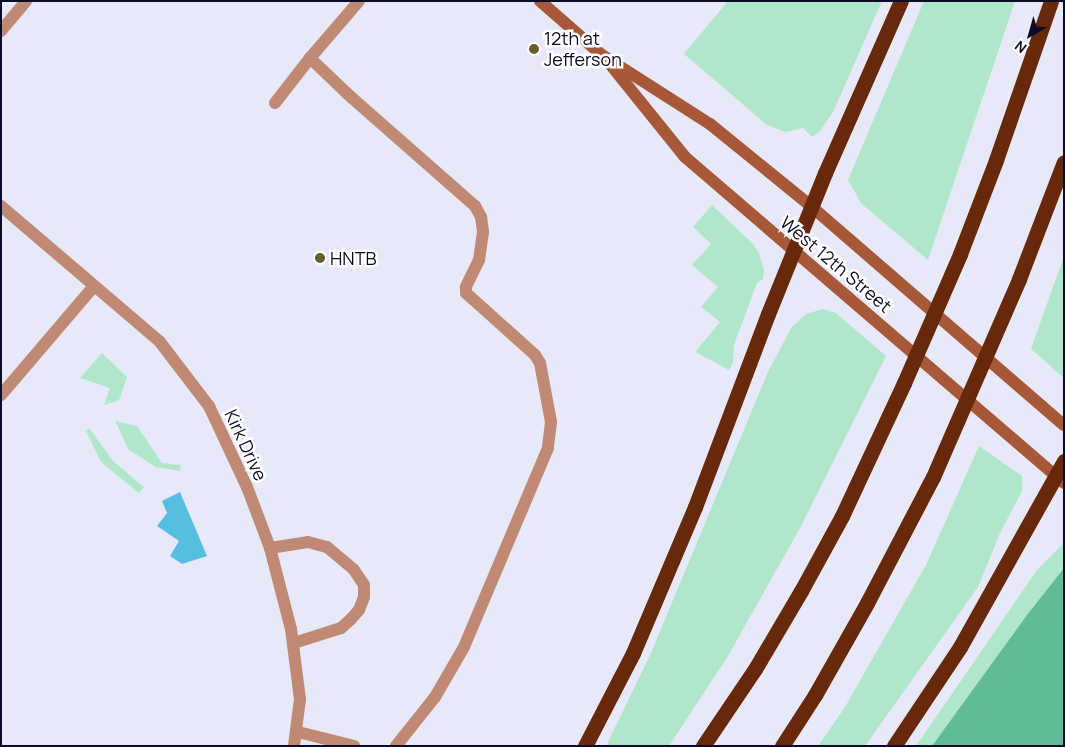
<!DOCTYPE html>
<html>
<head>
<meta charset="utf-8">
<style>
	body { margin:0 }
	#map { position:relative; width:1065px; height:747px; overflow:hidden; background:#e7e8f8; font-family:Manrope,sans-serif }
	div>[style] { position:absolute }
	.green>* { inset:0; background:#b0e7cb }
	.forest>* { inset:0; background:#61bc93 }
	.water>* { inset:0; background:#56bee0 }
	.service>* { height:12px; margin:-6px; padding:0 6px; transform-origin:6px; border-radius:6px; background:#c08973 }
	.minor>* { height:12px; margin:-6px; padding:0 6px; transform-origin:6px; border-radius:6px; background:#c08973 }
	.secondary>* { height:12px; margin:-6px; padding:0 6px; transform-origin:6px; border-radius:6px; background:#a75838 }
	.motorway>* { height:15px; margin:-7.5px; padding:0 7.5px; transform-origin:7.5px; border-radius:7.5px; background:#68280a }
	.dots>* { width:14px; height:14px; translate:-50% -50%; box-sizing:border-box; border:2px solid #fff; border-radius:50% }
	span { translate:-50% -50%; white-space:nowrap; text-align:center; line-height:1.15; -webkit-text-stroke:5px #fff; paint-order:stroke }
	.poi-label { font-size:18px; color:#0d0c26 }
	.left { translate:0 -50%; text-align:left }
	.street-label { font-size:18px; color:#0d0c26 }
	.frame { position:absolute; inset:0; border:2px solid #0d0c26; pointer-events:none }
	.north { position:absolute; left:1005px; top:10px; width:50px; height:50px; -webkit-text-stroke:4px #fff; paint-order:stroke; rotate:218deg; font-size:14px; font-weight:700; line-height:20px; text-align:center; color:#0d0c26 }
	.north::after { content:''; display:block; margin:auto; width:18px; height:22px; background:#0d0c26; clip-path:polygon(50% 0,100% 100%,50% 72%,0 100%) }
</style>
</head>
<body>
<div id="map">
	<div class="green">
		<i style="clip-path:polygon(728px 1px,882px 1px,833px 112px,820px 131px,812px 137px,803px 128px,786px 132px,767px 125px,684px 54px)"></i>
		<i style="clip-path:polygon(924px 1px,1015px 1px,928px 260px,861px 203px,848px 180px)"></i>
		<i style="clip-path:polygon(712px 205px,753px 244px,759px 253px,764px 271px,763px 279px,757px 283px,734px 345px,733px 362px,729px 370px,695px 352px,720px 322px,701px 307px,718px 287px,692px 265px,711px 244px,693px 227px)"></i>
		<i style="clip-path:polygon(1064px 256px,1064px 378px,1031px 349px)"></i>
		<i style="clip-path:polygon(823px 309px,836px 313px,886px 356px,800px 528px,728px 656px,669px 746px,606px 746px,651px 653px,768px 372px,791px 328px,806px 314px)"></i>
		<i style="clip-path:polygon(102px 353px,127px 377px,119px 400px,104px 405px,110px 388px,80px 378px)"></i>
		<i style="clip-path:polygon(115px 421px,137px 426px,162px 463px,181px 465px,180px 471px,156px 467px,129px 450px)"></i>
		<i style="clip-path:polygon(89px 428px,113px 461px,144px 487px,139px 493px,101px 462px,86px 431px)"></i>
		<i style="clip-path:polygon(979px 446px,1022px 476px,1022px 491px,1000px 533px,978px 587px,865px 746px,818px 746px,845px 707px,926px 565px)"></i>
		<i style="clip-path:polygon(1064px 543px,1064px 568px,932px 746px,916px 746px,1037px 570px)"></i>
	</div>
	<div class="forest">
		<i style="clip-path:polygon(1064px 568px,1064px 746px,932px 746px,1027px 615px)"></i>
	</div>
	<div class="water">
		<i style="clip-path:polygon(180px 492px,207px 556px,182px 564px,170px 556px,179px 541px,157px 526px,167px 513px,162px 501px)"></i>
	</div>
	<div class="service">
		<i style="left:1px;top:31px;width:39px;rotate:-50deg"></i>
		<i style="left:310px;top:58px;width:57px;rotate:43.6deg"></i>
		<i style="left:351px;top:97px;width:165px;rotate:41.3deg"></i>
		<i style="left:475px;top:206px;width:13px;rotate:61deg"></i>
		<i style="left:481px;top:217px;width:15px;rotate:82deg"></i>
		<i style="left:483px;top:232px;width:28px;rotate:98deg"></i>
		<i style="left:479px;top:260px;width:30px;rotate:116deg"></i>
		<i style="left:466px;top:287px;width:6px;rotate:90deg"></i>
		<i style="left:466px;top:293px;width:93px;rotate:41.9deg"></i>
		<i style="left:535px;top:355px;width:9px;rotate:58deg"></i>
		<i style="left:540px;top:363px;width:60px;rotate:79.4deg"></i>
		<i style="left:551px;top:422px;width:26px;rotate:97deg"></i>
		<i style="left:548px;top:448px;width:216px;rotate:112.9deg"></i>
		<i style="left:464px;top:647px;width:58px;rotate:120.1deg"></i>
		<i style="left:435px;top:697px;width:63px;rotate:128.5deg"></i>
		<i style="left:275px;top:103px;width:57px;rotate:-52.1deg"></i>
		<i style="left:310px;top:58px;width:75px;rotate:-49.3deg"></i>
		<i style="left:270px;top:548px;width:38px;rotate:-9deg"></i>
		<i style="left:308px;top:542px;width:20px;rotate:15deg"></i>
		<i style="left:327px;top:547px;width:35px;rotate:40deg"></i>
		<i style="left:354px;top:570px;width:18px;rotate:56deg"></i>
		<i style="left:364px;top:585px;width:12px;rotate:90deg"></i>
		<i style="left:364px;top:597px;width:14px;rotate:111deg"></i>
		<i style="left:359px;top:610px;width:13px;rotate:132deg"></i>
		<i style="left:350px;top:620px;width:12px;rotate:138deg"></i>
		<i style="left:341px;top:628px;width:49px;rotate:162.3deg"></i>
		<i style="left:298px;top:732px;width:58px;rotate:14deg"></i>
	</div>
	<div class="minor">
		<i style="left:1px;top:206px;width:209px;rotate:40.5deg"></i>
		<i style="left:160px;top:342px;width:81px;rotate:52.6deg"></i>
		<i style="left:209px;top:406px;width:89px;rotate:64.9deg"></i>
		<i style="left:247px;top:487px;width:65px;rotate:69.3deg"></i>
		<i style="left:270px;top:548px;width:84px;rotate:75.5deg"></i>
		<i style="left:291px;top:629px;width:71px;rotate:82.7deg"></i>
		<i style="left:300px;top:699px;width:47px;rotate:97.3deg"></i>
		<i style="left:1px;top:395px;width:143px;rotate:-49.5deg"></i>
	</div>
	<div class="secondary">
		<i style="left:540px;top:1px;width:82px;rotate:41.1deg"></i>
		<i style="left:602px;top:55px;width:128px;rotate:32.6deg"></i>
		<i style="left:710px;top:124px;width:132px;rotate:39.1deg"></i>
		<i style="left:812px;top:207px;width:333px;rotate:40.9deg"></i>
		<i style="left:610px;top:64px;width:119px;rotate:51.1deg"></i>
		<i style="left:685px;top:157px;width:500px;rotate:40.7deg"></i>
	</div>
	<div class="motorway">
		<i style="left:585px;top:746px;width:105px;rotate:-62.7deg"></i>
		<i style="left:633px;top:653px;width:159px;rotate:-67deg"></i>
		<i style="left:695px;top:507px;width:206px;rotate:-69.3deg"></i>
		<i style="left:768px;top:314px;width:152px;rotate:-68deg"></i>
		<i style="left:825px;top:173px;width:188px;rotate:-66.2deg"></i>
		<i style="left:703px;top:746px;width:93px;rotate:-56deg"></i>
		<i style="left:755px;top:669px;width:91px;rotate:-59.5deg"></i>
		<i style="left:801px;top:591px;width:85px;rotate:-61.3deg"></i>
		<i style="left:842px;top:516px;width:147px;rotate:-65deg"></i>
		<i style="left:904px;top:383px;width:141px;rotate:-66.5deg"></i>
		<i style="left:960px;top:254px;width:101px;rotate:-69deg"></i>
		<i style="left:996px;top:160px;width:168px;rotate:-70.9deg"></i>
		<i style="left:782px;top:746px;width:61px;rotate:-57.1deg"></i>
		<i style="left:815px;top:695px;width:106px;rotate:-60.5deg"></i>
		<i style="left:867px;top:603px;width:142px;rotate:-62.4deg"></i>
		<i style="left:933px;top:477px;width:216px;rotate:-66.5deg"></i>
		<i style="left:1019px;top:279px;width:125px;rotate:-69deg"></i>
		<i style="left:894px;top:746px;width:119px;rotate:-56.3deg"></i>
		<i style="left:960px;top:647px;width:213px;rotate:-60.8deg"></i>
	</div>
	<div class="dots">
		<i style="left:534px;top:49px;background:#655f2b"></i>
		<i style="left:320px;top:258px;background:#655f2b"></i>
	</div>
	<div class="poi-label">
		<span class="left" style="left:544px;top:49px">12th at<br>Jefferson</span>
		<span class="left" style="left:330px;top:258px">HNTB</span>
	</div>
	<div class="street-label">
		<span style="left:836px;top:264px;rotate:40deg">West 12th Street</span>
		<span style="left:246px;top:445px;rotate:65deg">Kirk Drive</span>
	</div>
	<div class="frame"></div>
	<div class="north">N</div>
</div>
</body>
</html>
